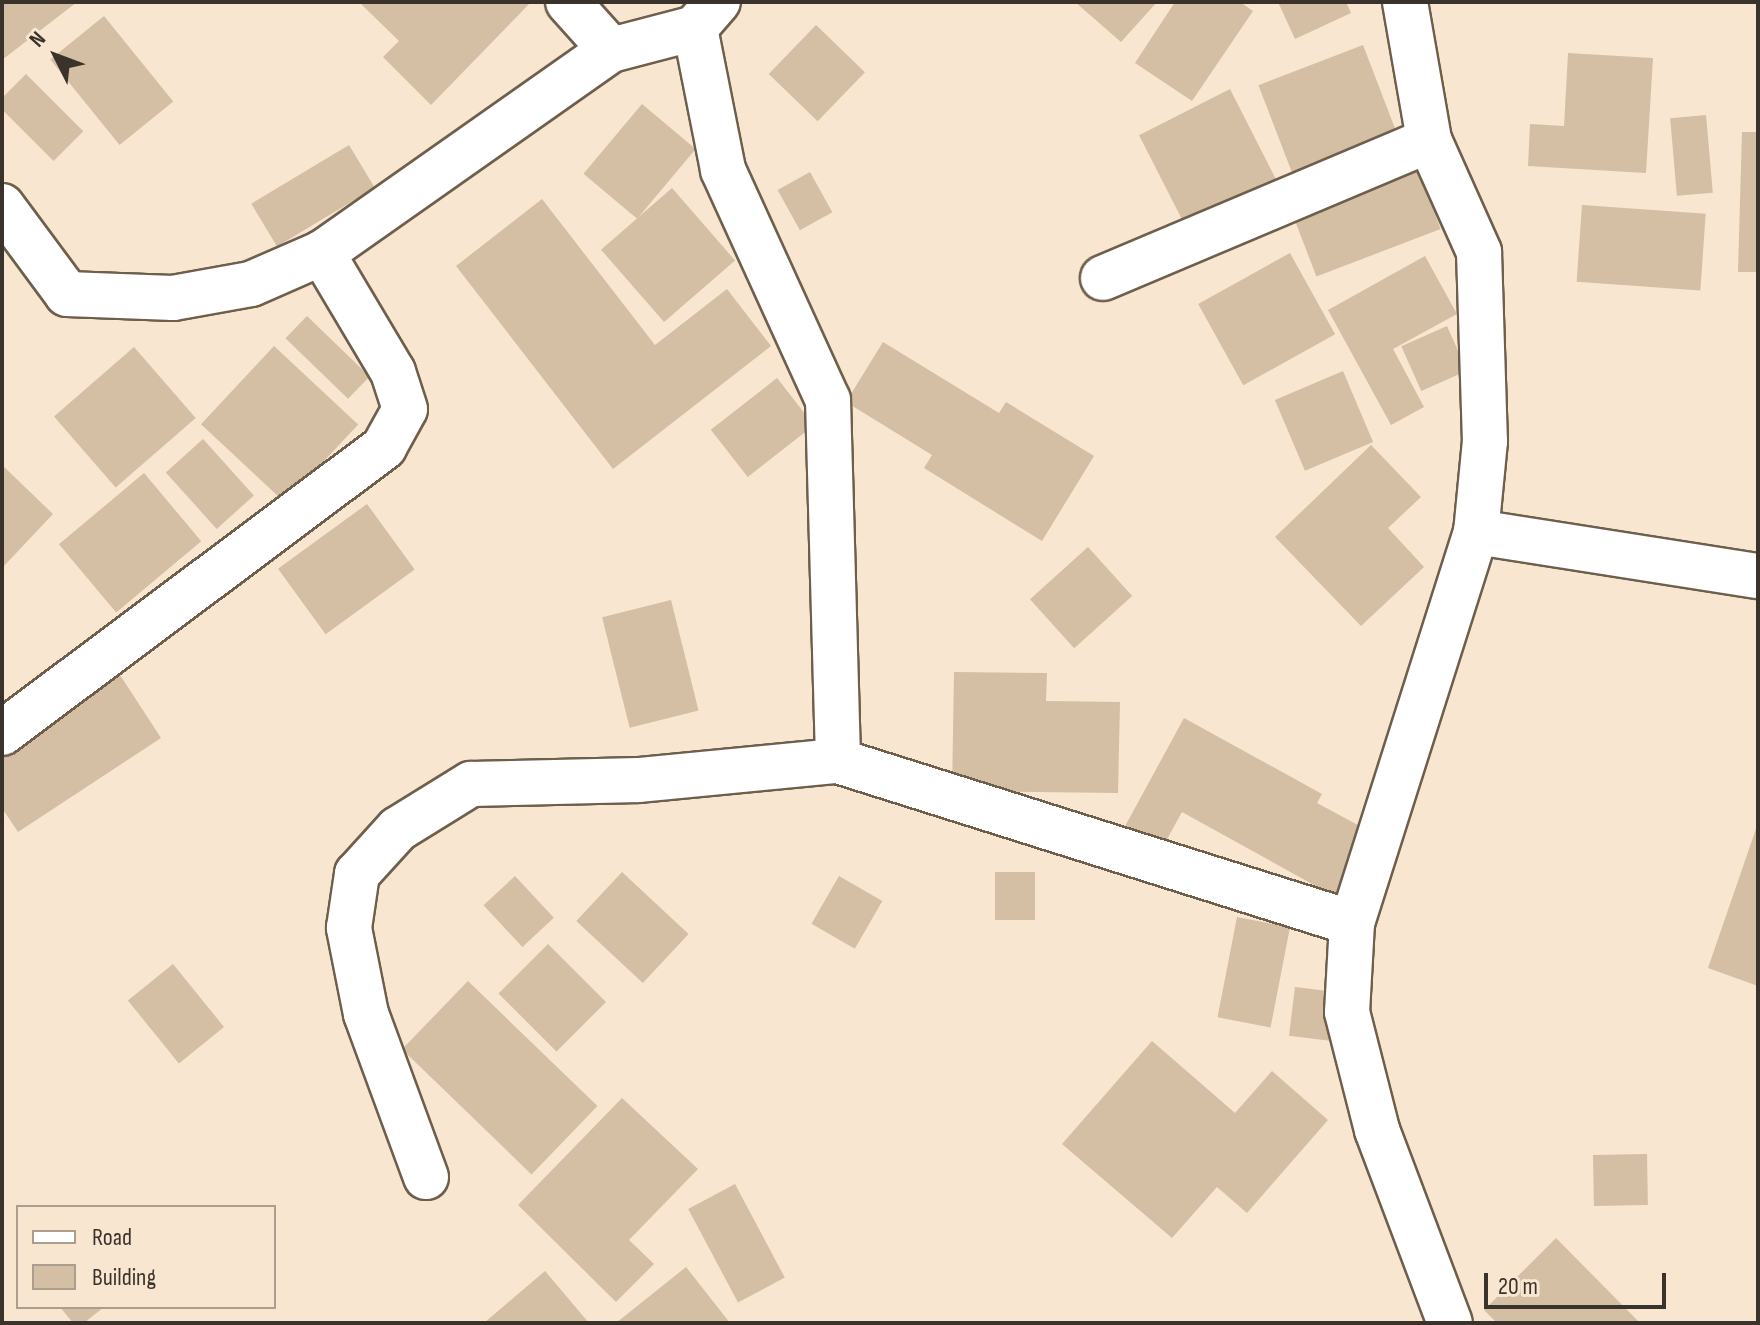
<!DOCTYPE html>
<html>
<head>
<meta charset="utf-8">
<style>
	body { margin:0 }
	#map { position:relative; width:1760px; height:1325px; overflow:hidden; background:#f8e6d1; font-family:"Sofia Sans Condensed",sans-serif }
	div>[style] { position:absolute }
	.building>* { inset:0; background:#d4bea4; transform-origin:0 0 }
	.roads { filter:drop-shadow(2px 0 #6e5f4d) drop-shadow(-2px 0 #6e5f4d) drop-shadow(0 2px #6e5f4d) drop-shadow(0 -2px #6e5f4d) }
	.street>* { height:44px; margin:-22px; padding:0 22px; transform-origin:22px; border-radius:22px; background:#fff }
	span { translate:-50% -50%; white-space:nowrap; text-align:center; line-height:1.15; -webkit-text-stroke:7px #f8e6d1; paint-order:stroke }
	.frame { position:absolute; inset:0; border:4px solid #3a332b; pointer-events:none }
	.legend { position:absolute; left:16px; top:1205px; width:260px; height:104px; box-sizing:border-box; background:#f8e6d1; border:2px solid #ac9e8f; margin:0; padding:10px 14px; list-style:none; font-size:24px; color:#3a332b }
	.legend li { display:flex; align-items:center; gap:16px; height:40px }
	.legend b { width:40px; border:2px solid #ac9e8f }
	.north { position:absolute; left:16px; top:16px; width:80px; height:80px; -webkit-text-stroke:6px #f8e6d1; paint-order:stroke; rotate:312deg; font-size:22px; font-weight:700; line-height:32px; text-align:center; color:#3a332b }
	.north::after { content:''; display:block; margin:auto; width:28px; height:36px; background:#3a332b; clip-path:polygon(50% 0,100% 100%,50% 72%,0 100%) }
	.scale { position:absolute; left:1484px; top:1273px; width:182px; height:36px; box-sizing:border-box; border:4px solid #3a332b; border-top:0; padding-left:10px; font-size:24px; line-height:28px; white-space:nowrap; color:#3a332b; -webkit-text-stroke:6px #f8e6d1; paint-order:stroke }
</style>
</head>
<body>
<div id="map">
	<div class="building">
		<i style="clip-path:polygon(2px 2px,77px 2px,2px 60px)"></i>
		<i style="clip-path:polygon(359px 2px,531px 2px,431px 105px,383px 57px,399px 41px)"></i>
		<i style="clip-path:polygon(1075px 2px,1157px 2px,1121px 42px)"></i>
		<i style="clip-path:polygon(1175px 2px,1240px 2px,1253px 11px,1192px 101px,1135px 63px)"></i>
		<i style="clip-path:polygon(1278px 2px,1346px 2px,1351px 13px,1295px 39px)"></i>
		<i style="left:104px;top:16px;width:110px;height:69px;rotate:51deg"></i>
		<i style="left:816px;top:25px;width:68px;height:68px;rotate:44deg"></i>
		<i style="left:1363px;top:45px;width:103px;height:112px;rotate:69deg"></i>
		<i style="clip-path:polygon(1568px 53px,1653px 58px,1646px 173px,1528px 166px,1530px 124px,1564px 126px)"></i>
		<i style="left:26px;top:74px;width:81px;height:42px;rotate:45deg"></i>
		<i style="left:1230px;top:89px;width:110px;height:102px;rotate:63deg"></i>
		<i style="left:642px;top:104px;width:70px;height:91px;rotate:40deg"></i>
		<i style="left:1706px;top:115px;width:78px;height:36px;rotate:85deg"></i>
		<i style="clip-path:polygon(1742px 132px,1758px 132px,1758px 272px,1738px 272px)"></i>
		<i style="left:349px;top:145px;width:50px;height:114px;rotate:59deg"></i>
		<i style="left:1413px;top:157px;width:77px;height:133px;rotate:69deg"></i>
		<i style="left:810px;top:172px;width:46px;height:37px;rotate:61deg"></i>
		<i style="left:672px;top:188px;width:96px;height:94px;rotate:49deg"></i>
		<i style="clip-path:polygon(542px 199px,655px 345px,727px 289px,771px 346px,613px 469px,456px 266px)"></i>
		<i style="left:1582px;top:205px;width:124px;height:77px;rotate:4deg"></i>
		<i style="left:1290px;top:253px;width:93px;height:105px;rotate:61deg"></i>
		<i style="clip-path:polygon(1425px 256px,1457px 314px,1393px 349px,1424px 407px,1391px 425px,1328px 310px)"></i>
		<i style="left:307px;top:316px;width:87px;height:31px;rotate:44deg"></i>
		<i style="left:1447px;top:326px;width:49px;height:50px;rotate:66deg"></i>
		<i style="clip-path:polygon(883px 342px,999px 413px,1006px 402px,1094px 456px,1042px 541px,924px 468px,932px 455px,846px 402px)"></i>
		<i style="left:274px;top:346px;width:115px;height:107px;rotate:43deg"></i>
		<i style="left:134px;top:347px;width:94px;height:106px;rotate:49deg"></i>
		<i style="left:1343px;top:371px;width:77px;height:74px;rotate:67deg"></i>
		<i style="left:777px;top:378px;width:60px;height:84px;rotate:52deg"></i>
		<i style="left:203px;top:439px;width:76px;height:50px;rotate:48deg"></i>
		<i style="clip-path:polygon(1371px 445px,1421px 497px,1388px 528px,1424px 567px,1361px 626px,1275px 537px)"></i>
		<i style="clip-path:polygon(2px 465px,53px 514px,2px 568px)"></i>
		<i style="left:144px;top:473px;width:89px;height:111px;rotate:50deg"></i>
		<i style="left:367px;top:504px;width:81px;height:110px;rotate:54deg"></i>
		<i style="left:1088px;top:547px;width:66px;height:78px;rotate:48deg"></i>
		<i style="left:671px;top:600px;width:114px;height:71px;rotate:76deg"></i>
		<i style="clip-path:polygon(954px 672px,1047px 673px,1046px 701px,1120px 702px,1118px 793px,952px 791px)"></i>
		<i style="clip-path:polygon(120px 675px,161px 738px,18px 832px,2px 808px,2px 753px)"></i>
		<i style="clip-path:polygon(1184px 718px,1322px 794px,1317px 803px,1369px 831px,1334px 896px,1182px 812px,1161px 850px,1123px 830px)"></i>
		<i style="clip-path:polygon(1758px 823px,1758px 986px,1708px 968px)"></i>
		<i style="left:622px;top:872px;width:91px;height:67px;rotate:43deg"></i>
		<i style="left:1035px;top:872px;width:48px;height:40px;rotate:90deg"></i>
		<i style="left:515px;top:876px;width:57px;height:43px;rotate:47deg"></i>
		<i style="left:839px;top:876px;width:50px;height:55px;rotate:30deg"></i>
		<i style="left:1237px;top:917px;width:54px;height:102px;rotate:11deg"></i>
		<i style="left:548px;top:944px;width:82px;height:70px;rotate:45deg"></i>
		<i style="left:173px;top:964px;width:81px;height:58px;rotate:51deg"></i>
		<i style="left:468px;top:981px;width:180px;height:95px;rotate:44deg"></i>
		<i style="left:1295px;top:987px;width:41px;height:49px;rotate:7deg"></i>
		<i style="clip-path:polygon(1152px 1041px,1235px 1113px,1272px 1071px,1328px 1120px,1247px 1213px,1217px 1187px,1172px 1238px,1062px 1144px)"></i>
		<i style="clip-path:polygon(622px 1098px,698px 1169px,629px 1240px,654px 1264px,616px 1302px,518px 1205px)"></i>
		<i style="left:1647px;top:1154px;width:51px;height:54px;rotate:89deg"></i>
		<i style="left:735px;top:1184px;width:106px;height:53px;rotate:62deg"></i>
		<i style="clip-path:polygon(1556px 1238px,1640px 1323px,1497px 1323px,1484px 1310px)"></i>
		<i style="clip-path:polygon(686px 1267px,730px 1323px,616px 1323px)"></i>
		<i style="clip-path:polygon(545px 1271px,589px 1323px,484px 1323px)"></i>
		<i style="clip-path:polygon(60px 1307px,104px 1307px,84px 1323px,73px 1323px)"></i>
	</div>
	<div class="roads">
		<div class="street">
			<i style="left:568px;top:2px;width:64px;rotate:48.1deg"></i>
			<i style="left:1405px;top:2px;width:140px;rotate:80.1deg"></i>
			<i style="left:1429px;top:140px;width:123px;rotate:65.9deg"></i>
			<i style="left:1479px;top:252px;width:189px;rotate:88.2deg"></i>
			<i style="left:1485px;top:441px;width:91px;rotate:95.6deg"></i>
			<i style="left:1476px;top:532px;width:410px;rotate:107.6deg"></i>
			<i style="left:1352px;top:923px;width:89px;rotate:93.2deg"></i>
			<i style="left:1347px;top:1012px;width:122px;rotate:75.7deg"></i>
			<i style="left:1377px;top:1130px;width:206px;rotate:69.3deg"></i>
			<i style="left:695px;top:28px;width:145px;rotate:78.8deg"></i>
			<i style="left:723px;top:170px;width:253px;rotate:65.5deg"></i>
			<i style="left:828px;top:400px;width:361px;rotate:88.4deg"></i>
			<i style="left:2px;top:206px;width:109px;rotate:53.5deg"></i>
			<i style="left:67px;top:294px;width:106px;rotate:2.2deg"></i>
			<i style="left:173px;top:298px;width:79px;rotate:-10.2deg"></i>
			<i style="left:251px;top:284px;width:77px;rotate:-23.6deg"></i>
			<i style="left:322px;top:253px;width:353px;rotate:-35.1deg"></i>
			<i style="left:611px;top:50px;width:87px;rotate:-14.7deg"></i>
			<i style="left:695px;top:28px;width:35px;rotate:-49deg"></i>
			<i style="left:1103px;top:278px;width:354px;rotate:-22.9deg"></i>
			<i style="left:1476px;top:532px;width:285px;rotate:8.9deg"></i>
			<i style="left:2px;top:733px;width:477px;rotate:-36.8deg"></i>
			<i style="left:384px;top:447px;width:43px;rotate:-61.1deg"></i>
			<i style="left:405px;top:409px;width:39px;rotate:-108deg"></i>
			<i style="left:393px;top:372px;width:139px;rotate:-120.8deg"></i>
			<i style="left:426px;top:1177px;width:174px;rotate:-110.2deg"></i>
			<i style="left:366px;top:1014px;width:88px;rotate:-101.2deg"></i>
			<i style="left:349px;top:928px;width:55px;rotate:-81.6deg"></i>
			<i style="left:357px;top:874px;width:61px;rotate:-47.7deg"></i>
			<i style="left:398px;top:829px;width:86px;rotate:-31.7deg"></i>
			<i style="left:471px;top:784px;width:168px;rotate:-1.4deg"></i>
			<i style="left:639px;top:780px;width:200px;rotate:-5.5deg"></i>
			<i style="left:838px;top:761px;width:539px;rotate:17.49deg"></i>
		</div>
	</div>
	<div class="frame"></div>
	<ul class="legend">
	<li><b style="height:10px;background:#fff"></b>Road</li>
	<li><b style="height:22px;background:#d4bea4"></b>Building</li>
	</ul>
	<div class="north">N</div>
	<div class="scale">20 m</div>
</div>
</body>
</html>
